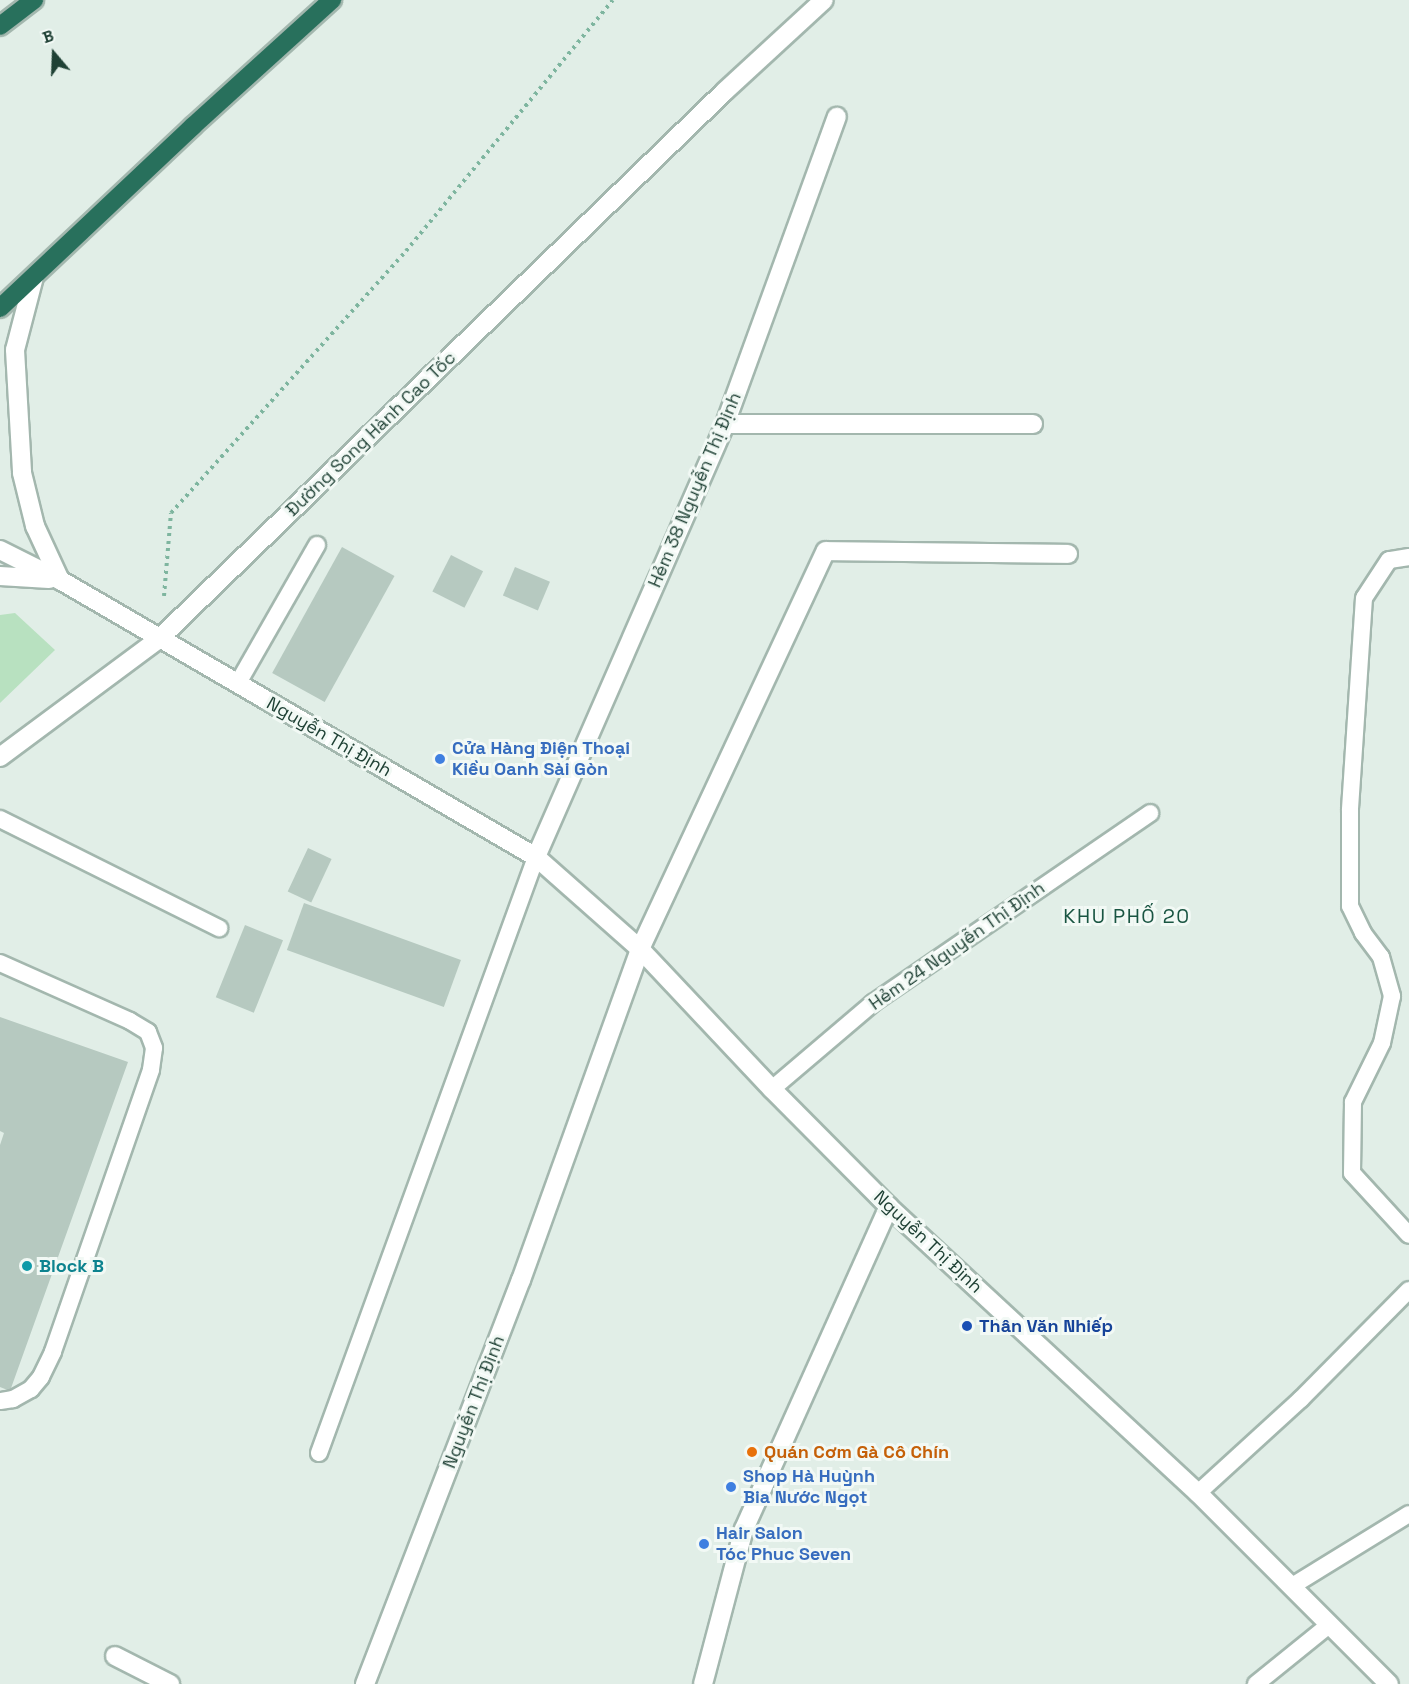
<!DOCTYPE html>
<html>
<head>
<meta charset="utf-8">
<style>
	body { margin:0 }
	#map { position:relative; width:1409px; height:1684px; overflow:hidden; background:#e1eee7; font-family:"Space Grotesk",sans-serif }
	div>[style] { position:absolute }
	.green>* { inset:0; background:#b8e1c0 }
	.building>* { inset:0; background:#b6c9c0; transform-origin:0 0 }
	.path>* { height:4px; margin-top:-2px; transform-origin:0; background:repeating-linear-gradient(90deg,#7eb59f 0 3px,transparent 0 7.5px) }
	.roads { filter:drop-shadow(2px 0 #a3b7ae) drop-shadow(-2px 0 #a3b7ae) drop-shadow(0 2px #a3b7ae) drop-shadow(0 -2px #a3b7ae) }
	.service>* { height:16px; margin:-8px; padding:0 8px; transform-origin:8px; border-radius:8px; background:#fff }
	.minor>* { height:18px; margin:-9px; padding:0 9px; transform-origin:9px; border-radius:9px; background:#fff }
	.tertiary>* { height:18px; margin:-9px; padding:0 9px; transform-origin:9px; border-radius:9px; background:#fff }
	.secondary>* { height:18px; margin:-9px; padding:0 9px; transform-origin:9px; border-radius:9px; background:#fff }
	.motorway>* { height:18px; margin:-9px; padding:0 9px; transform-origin:9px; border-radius:9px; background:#28705c }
	.dots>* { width:16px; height:16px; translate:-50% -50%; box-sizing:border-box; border:3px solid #f2f9f5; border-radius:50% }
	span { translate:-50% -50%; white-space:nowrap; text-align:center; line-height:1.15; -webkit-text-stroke:6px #f2f9f5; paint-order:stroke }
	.street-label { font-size:18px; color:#1f4135 }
	.shop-label { font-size:18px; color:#366cbe; font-weight:700 }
	.left { translate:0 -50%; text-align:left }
	.culture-label { font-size:18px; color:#0d838f; font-weight:700 }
	.transit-label { font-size:18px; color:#164399; font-weight:700 }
	.food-label { font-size:18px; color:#c56008; font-weight:700 }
	.neighbourhood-label { font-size:20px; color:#195542; letter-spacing:1.5px }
	.north { position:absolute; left:24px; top:24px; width:60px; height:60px; -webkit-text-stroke:4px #f2f9f5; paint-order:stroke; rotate:341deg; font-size:16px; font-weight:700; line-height:24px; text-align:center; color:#1f4135 }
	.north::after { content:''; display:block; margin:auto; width:21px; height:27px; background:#1f4135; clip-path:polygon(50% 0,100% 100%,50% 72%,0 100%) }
</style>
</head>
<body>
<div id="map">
	<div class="green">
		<i style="clip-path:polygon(15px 613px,55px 650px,0 703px,0 615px)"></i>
	</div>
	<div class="building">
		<i style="left:342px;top:547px;width:60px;height:144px;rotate:29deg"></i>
		<i style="left:451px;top:555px;width:36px;height:41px;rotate:27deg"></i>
		<i style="left:515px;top:567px;width:38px;height:31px;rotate:23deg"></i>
		<i style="left:308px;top:848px;width:26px;height:48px;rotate:25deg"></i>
		<i style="left:304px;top:903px;width:167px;height:50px;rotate:20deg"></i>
		<i style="left:245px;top:925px;width:41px;height:78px;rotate:22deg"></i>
		<i style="clip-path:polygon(0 1017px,128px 1062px,10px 1391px,0 1387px,0 1145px,4px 1133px,0 1131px)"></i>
	</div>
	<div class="path">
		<i style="left:164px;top:596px;width:83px;rotate:-85.2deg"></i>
		<i style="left:171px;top:513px;width:352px;rotate:-48.1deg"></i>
		<i style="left:406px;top:251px;width:325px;rotate:-50.5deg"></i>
	</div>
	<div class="roads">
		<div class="service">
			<i style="left:1409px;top:557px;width:20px;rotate:171deg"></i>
			<i style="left:1389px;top:560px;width:45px;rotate:123.3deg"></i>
			<i style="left:1364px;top:598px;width:213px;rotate:93.8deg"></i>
			<i style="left:1350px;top:811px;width:95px;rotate:90deg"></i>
			<i style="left:1350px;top:906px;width:30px;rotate:64deg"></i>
			<i style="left:1363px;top:933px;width:30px;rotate:53deg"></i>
			<i style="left:1381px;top:957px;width:41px;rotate:74.2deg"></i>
			<i style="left:1392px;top:996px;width:48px;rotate:102deg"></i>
			<i style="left:1382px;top:1043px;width:66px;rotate:116.2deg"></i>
			<i style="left:1353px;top:1102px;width:71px;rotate:90.8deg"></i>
			<i style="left:1352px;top:1173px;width:84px;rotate:47.4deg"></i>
			<i style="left:238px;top:683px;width:159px;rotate:-60.2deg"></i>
			<i style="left:0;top:819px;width:245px;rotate:26.5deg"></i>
			<i style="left:0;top:963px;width:142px;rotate:24deg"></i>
			<i style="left:130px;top:1021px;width:21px;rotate:31deg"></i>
			<i style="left:148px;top:1032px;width:17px;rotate:69deg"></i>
			<i style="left:154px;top:1048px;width:22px;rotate:98deg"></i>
			<i style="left:151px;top:1070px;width:299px;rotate:109.2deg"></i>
			<i style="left:53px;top:1352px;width:28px;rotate:116deg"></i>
			<i style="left:41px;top:1377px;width:16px;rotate:130deg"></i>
			<i style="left:31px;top:1389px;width:21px;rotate:151deg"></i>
			<i style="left:13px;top:1399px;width:13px;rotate:171deg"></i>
			<i style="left:772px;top:1089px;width:133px;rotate:-40.4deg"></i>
			<i style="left:873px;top:1003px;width:336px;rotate:-34.4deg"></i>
			<i style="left:319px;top:1453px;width:634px;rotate:-69.99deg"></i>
			<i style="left:1198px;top:1493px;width:139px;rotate:-42.4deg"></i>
			<i style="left:1301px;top:1399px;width:153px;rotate:-45.3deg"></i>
			<i style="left:1292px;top:1586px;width:137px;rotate:-31.6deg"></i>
			<i style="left:1256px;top:1684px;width:95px;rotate:-39deg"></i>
		</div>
		<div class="minor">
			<i style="left:725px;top:424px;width:308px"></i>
			<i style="left:536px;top:857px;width:472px;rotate:-66.4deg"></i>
			<i style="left:725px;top:424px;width:327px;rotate:-70deg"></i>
			<i style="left:115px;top:1656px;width:62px;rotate:27deg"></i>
			<i style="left:365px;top:1684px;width:433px;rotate:-68.9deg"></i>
			<i style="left:521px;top:1280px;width:352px;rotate:-70.2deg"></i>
			<i style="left:640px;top:949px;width:439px;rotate:-65deg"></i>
			<i style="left:826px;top:551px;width:242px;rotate:0.7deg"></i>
		</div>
		<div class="tertiary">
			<i style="left:703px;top:1684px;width:160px;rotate:-75.2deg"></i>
			<i style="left:744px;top:1529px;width:353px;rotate:-65.8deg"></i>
		</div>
		<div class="secondary">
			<i style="left:34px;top:277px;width:75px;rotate:104.6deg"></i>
			<i style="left:15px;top:350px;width:123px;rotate:86.7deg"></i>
			<i style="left:22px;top:473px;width:55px;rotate:76.2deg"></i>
			<i style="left:35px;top:526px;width:60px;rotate:65.2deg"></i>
			<i style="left:0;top:550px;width:67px;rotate:26.6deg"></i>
			<i style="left:60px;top:580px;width:551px;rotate:30.2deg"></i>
			<i style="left:536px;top:857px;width:139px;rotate:41.5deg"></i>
			<i style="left:640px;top:949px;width:192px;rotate:46.7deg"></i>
			<i style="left:772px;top:1089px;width:166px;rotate:45.2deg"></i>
			<i style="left:889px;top:1207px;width:421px;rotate:42.8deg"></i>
			<i style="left:1198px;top:1493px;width:270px;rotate:45deg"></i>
			<i style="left:0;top:576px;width:49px;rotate:3.5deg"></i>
			<i style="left:0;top:757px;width:199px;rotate:-36.6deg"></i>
			<i style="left:160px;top:638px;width:786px;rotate:-44.07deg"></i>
			<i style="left:725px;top:91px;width:134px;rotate:-42.6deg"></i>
		</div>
		<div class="motorway">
			<i style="left:0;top:26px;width:43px;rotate:-37.4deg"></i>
			<i style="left:0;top:308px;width:265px;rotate:-43.3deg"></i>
			<i style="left:193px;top:126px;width:188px;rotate:-42.2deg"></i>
		</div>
	</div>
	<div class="dots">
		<i style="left:440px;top:759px;background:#3f7fe0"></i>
		<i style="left:27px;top:1266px;background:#0f9aa8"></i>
		<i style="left:967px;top:1326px;background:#1a4fb4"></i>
		<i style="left:752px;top:1452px;background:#e8710a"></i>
		<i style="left:731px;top:1487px;background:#3f7fe0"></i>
		<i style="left:704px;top:1544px;background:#3f7fe0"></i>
	</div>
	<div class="street-label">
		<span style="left:371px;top:434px;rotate:-44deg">Đường Song Hành Cao Tốc</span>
		<span style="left:695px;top:490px;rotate:-67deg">Hẻm 38 Nguyễn Thị Định</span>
		<span style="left:329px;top:737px;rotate:30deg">Nguyễn Thị Định</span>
		<span style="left:957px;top:946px;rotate:-35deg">Hẻm 24 Nguyễn Thị Định</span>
		<span style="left:928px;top:1242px;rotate:43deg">Nguyễn Thị Định</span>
		<span style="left:474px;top:1402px;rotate:-69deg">Nguyễn Thị Định</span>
	</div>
	<div class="shop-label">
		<span class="left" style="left:452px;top:759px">Cửa Hàng Điện Thoại<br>Kiều Oanh Sài Gòn</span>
		<span class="left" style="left:743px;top:1487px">Shop Hà Huỳnh<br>Bia Nước Ngọt</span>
		<span class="left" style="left:716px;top:1544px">Hair Salon<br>Tóc Phuc Seven</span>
	</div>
	<div class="culture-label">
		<span class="left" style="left:39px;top:1266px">Block B</span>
	</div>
	<div class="transit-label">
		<span class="left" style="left:979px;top:1326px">Thân Văn Nhiếp</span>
	</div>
	<div class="food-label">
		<span class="left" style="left:764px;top:1452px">Quán Cơm Gà Cô Chín</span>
	</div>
	<div class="neighbourhood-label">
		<span style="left:1127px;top:916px">KHU PHỐ 20</span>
	</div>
	<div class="north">B</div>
</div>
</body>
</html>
